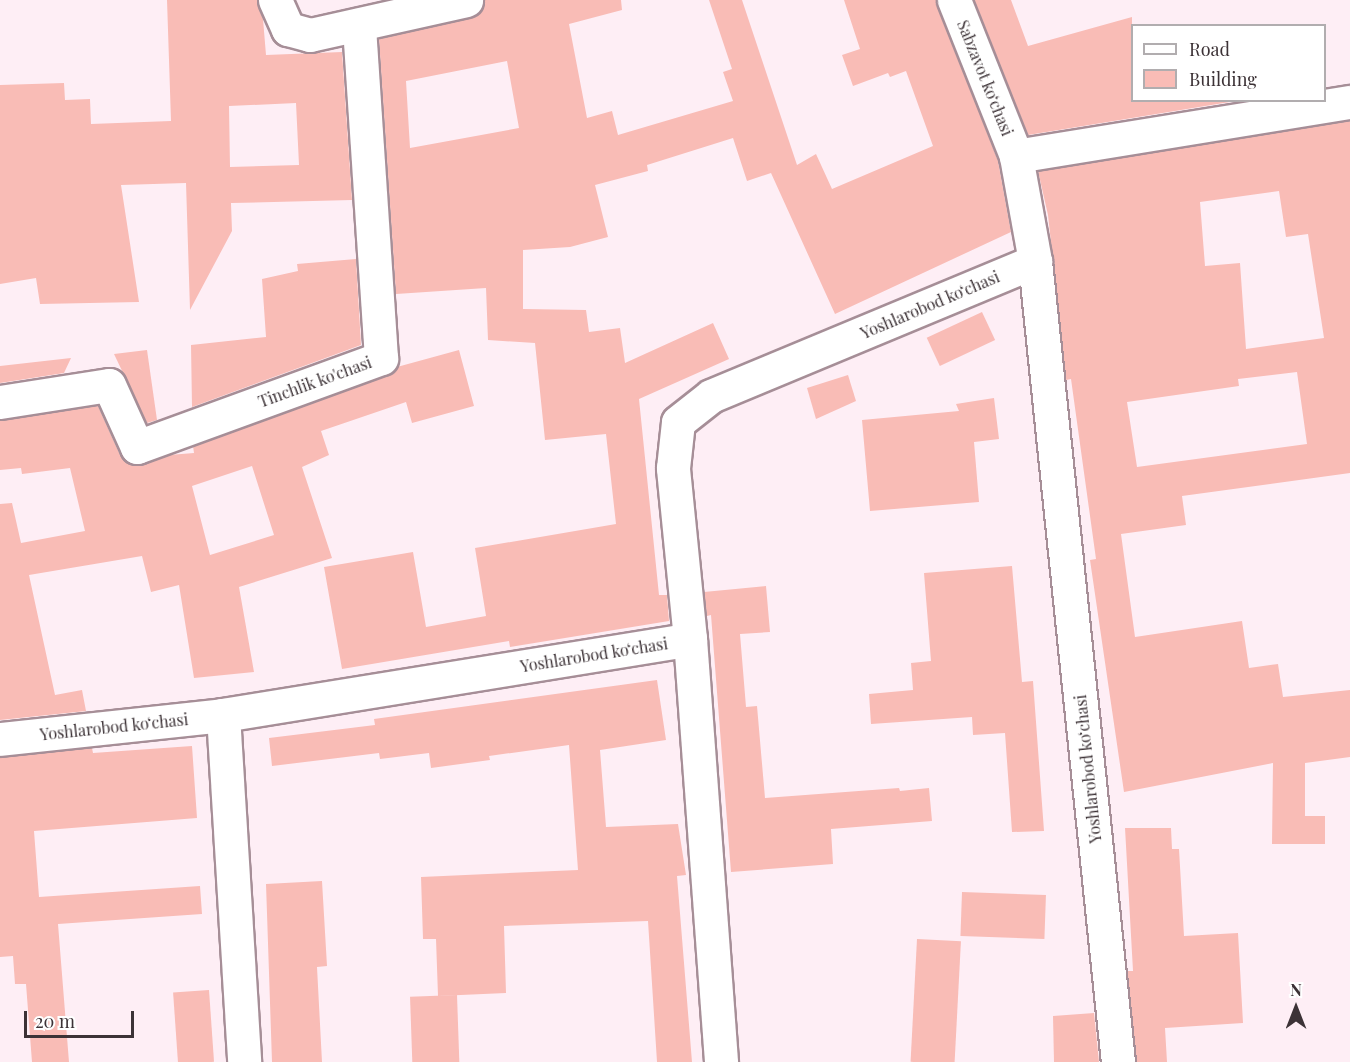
<!DOCTYPE html>
<html>
<head>
<meta charset="utf-8">
<style>
	body { margin:0 }
	#map { position:relative; width:1350px; height:1062px; overflow:hidden; background:#feeef5; font-family:"Playfair Display",serif }
	div>[style] { position:absolute }
	.building>* { inset:0; background:#f9bcb6; transform-origin:0 0 }
	.roads { filter:drop-shadow(2px 0 #a68e97) drop-shadow(-2px 0 #a68e97) drop-shadow(0 2px #a68e97) drop-shadow(0 -2px #a68e97) }
	.minor>* { height:33px; margin:-16.5px; padding:0 16.5px; transform-origin:16.5px; border-radius:16.5px; background:#fff }
	span { translate:-50% -50%; white-space:nowrap; text-align:center; line-height:1.15; -webkit-text-stroke:6px #fff; paint-order:stroke }
	.street-label { font-size:16px; color:#3c3236 }
	.legend { position:absolute; left:1131px; top:24px; width:195px; height:78px; box-sizing:border-box; background:#fff; border:2px solid #b1adaf; margin:0; padding:8px 10px; list-style:none; font-size:18px; color:#3c3236 }
	.legend li { display:flex; align-items:center; gap:12px; height:30px }
	.legend b { width:30px; border:2px solid #b1adaf }
	.north { position:absolute; left:1266px; top:978px; width:60px; height:60px; -webkit-text-stroke:4px #fff; paint-order:stroke; rotate:0deg; font-size:16px; font-weight:700; line-height:24px; text-align:center; color:#3c3236 }
	.north::after { content:''; display:block; margin:auto; width:21px; height:27px; background:#3c3236; clip-path:polygon(50% 0,100% 100%,50% 72%,0 100%) }
	.scale { position:absolute; left:24px; top:1011px; width:110px; height:27px; box-sizing:border-box; border:3px solid #3c3236; border-top:0; padding-left:8px; font-size:18px; line-height:21px; white-space:nowrap; color:#3c3236; -webkit-text-stroke:4px #fff; paint-order:stroke }
</style>
</head>
<body>
<div id="map">
	<div class="building">
		<i style="clip-path:polygon(evenodd,167px 0,257px 0,263px 19px,266px 55px,342px 52px,352px 200px,231px 203px,232px 231px,190px 310px,186px 183px,121px 185px,139px 302px,40px 304px,36px 278px,0 284px,0 85px,64px 83px,65px 100px,90px 99px,91px 124px,171px 121px,167px 0,296px 103px,299px 165px,230px 167px,229px 106px,296px 103px)"></i>
		<i style="clip-path:polygon(evenodd,484px 0,621px 0,622px 10px,569px 24px,587px 118px,612px 111px,618px 135px,733px 101px,723px 72px,732px 69px,709px 0,742px 0,797px 165px,816px 154px,832px 189px,933px 146px,906px 71px,890px 77px,888px 73px,853px 86px,842px 55px,860px 49px,844px 0,936px 0,998px 161px,1011px 232px,835px 314px,771px 173px,747px 181px,733px 138px,647px 165px,648px 171px,595px 185px,608px 237px,570px 247px,523px 250px,523px 309px,586px 310px,589px 332px,620px 328px,625px 363px,713px 323px,729px 359px,639px 399px,659px 595px,667px 595px,669px 621px,510px 647px,509px 641px,342px 669px,324px 567px,413px 552px,426px 627px,486px 616px,475px 548px,616px 524px,606px 434px,545px 440px,535px 343px,488px 340px,486px 288px,396px 294px,379px 39px,470px 18px,479px 13px,484px 0,507px 61px,519px 128px,410px 148px,406px 81px,507px 61px)"></i>
		<i style="clip-path:polygon(974px 0,1011px 0,1028px 46px,1132px 17px,1132px 100px,1242px 100px,1028px 135px)"></i>
		<i style="clip-path:polygon(evenodd,1350px 121px,1350px 473px,1182px 496px,1186px 525px,1121px 534px,1135px 637px,1242px 621px,1249px 668px,1278px 664px,1283px 697px,1350px 690px,1350px 757px,1305px 763px,1305px 816px,1325px 816px,1325px 844px,1272px 844px,1273px 763px,1124px 792px,1090px 560px,1096px 559px,1071px 379px,1066px 380px,1048px 215px,1038px 171px,1350px 121px,1279px 191px,1286px 237px,1308px 234px,1324px 338px,1246px 349px,1240px 263px,1205px 266px,1200px 202px,1279px 191px,1350px 121px,1297px 372px,1307px 444px,1137px 467px,1127px 402px,1239px 386px,1238px 379px,1297px 372px)"></i>
		<i style="clip-path:polygon(356px 259px,361px 345px,192px 407px,191px 345px,266px 337px,262px 279px,298px 271px,297px 264px)"></i>
		<i style="left:982px;top:312px;width:31px;height:61px;rotate:65deg"></i>
		<i style="clip-path:polygon(147px 350px,157px 420px,147px 423px,114px 354px)"></i>
		<i style="clip-path:polygon(evenodd,459px 350px,474px 406px,412px 423px,406px 402px,321px 431px,329px 455px,302px 467px,332px 558px,239px 587px,254px 672px,194px 678px,179px 585px,151px 592px,142px 556px,29px 575px,55px 695px,82px 690px,86px 711px,0 720px,0 504px,12px 503px,21px 543px,85px 531px,70px 468px,22px 474px,21px 468px,0 470px,0 420px,98px 406px,120px 455px,126px 462px,143px 465px,169px 455px,194px 453px,193px 446px,387px 376px,397px 367px,459px 350px,252px 466px,274px 535px,210px 555px,192px 486px,252px 466px)"></i>
		<i style="clip-path:polygon(71px 358px,64px 373px,0 383px,0 366px)"></i>
		<i style="clip-path:polygon(848px 375px,856px 401px,816px 419px,807px 388px)"></i>
		<i style="clip-path:polygon(994px 398px,999px 439px,974px 442px,979px 502px,870px 511px,862px 420px,959px 411px,956px 404px)"></i>
		<i style="clip-path:polygon(1012px 566px,1022px 682px,1033px 681px,1044px 831px,1012px 832px,1005px 733px,973px 735px,972px 717px,871px 724px,869px 694px,913px 690px,911px 663px,931px 661px,924px 573px)"></i>
		<i style="clip-path:polygon(766px 586px,770px 632px,740px 634px,746px 707px,757px 706px,765px 798px,899px 788px,900px 791px,929px 788px,932px 821px,831px 829px,833px 864px,731px 872px,711px 615px,707px 616px,704px 592px)"></i>
		<i style="clip-path:polygon(657px 680px,666px 740px,600px 750px,606px 827px,678px 824px,686px 875px,677px 876px,692px 1062px,657px 1062px,648px 921px,504px 926px,506px 993px,438px 996px,436px 939px,423px 939px,421px 877px,578px 870px,569px 745px,489px 756px,490px 760px,431px 768px,429px 753px,380px 759px,379px 753px,272px 766px,269px 738px,375px 725px,374px 719px)"></i>
		<i style="clip-path:polygon(192px 746px,197px 818px,34px 831px,39px 897px,200px 886px,202px 914px,58px 924px,69px 1062px,32px 1062px,26px 984px,15px 984px,13px 956px,0 957px,0 757px,92px 748px,93px 753px)"></i>
		<i style="clip-path:polygon(1125px 828px,1171px 828px,1172px 849px,1179px 849px,1184px 936px,1238px 933px,1243px 1023px,1165px 1028px,1167px 1062px,1136px 1062px,1127px 971px,1133px 971px)"></i>
		<i style="clip-path:polygon(322px 881px,327px 966px,317px 967px,322px 1062px,272px 1062px,266px 884px)"></i>
		<i style="left:962px;top:892px;width:84px;height:44px;rotate:2deg"></i>
		<i style="left:917px;top:939px;width:44px;height:123px;rotate:3deg"></i>
		<i style="left:209px;top:990px;width:72px;height:36px;rotate:86deg"></i>
		<i style="left:457px;top:995px;width:67px;height:47px;rotate:88deg"></i>
		<i style="clip-path:polygon(1094px 1013px,1099px 1062px,1054px 1062px,1053px 1016px)"></i>
	</div>
	<div class="roads">
		<div class="minor">
			<i style="left:275px;top:0;width:32px;rotate:66deg"></i>
			<i style="left:288px;top:29px;width:23px;rotate:15deg"></i>
			<i style="left:310px;top:35px;width:160px;rotate:-12.6deg"></i>
			<i style="left:954px;top:0;width:168px;rotate:68.3deg"></i>
			<i style="left:0;top:402px;width:110px;rotate:-8.9deg"></i>
			<i style="left:109px;top:385px;width:68px;rotate:65.7deg"></i>
			<i style="left:137px;top:447px;width:260px;rotate:-20deg"></i>
			<i style="left:381px;top:358px;width:334px;rotate:-93.8deg"></i>
			<i style="left:690px;top:639px;width:424px;rotate:85.8deg"></i>
			<i style="left:223px;top:715px;width:348px;rotate:86.5deg"></i>
			<i style="left:0;top:739px;width:224px;rotate:-6.1deg"></i>
			<i style="left:223px;top:715px;width:473px;rotate:-9.2deg"></i>
			<i style="left:690px;top:639px;width:172px;rotate:-95.7deg"></i>
			<i style="left:673px;top:468px;width:46px;rotate:-83.8deg"></i>
			<i style="left:678px;top:422px;width:42px;rotate:-38.2deg"></i>
			<i style="left:711px;top:396px;width:351px;rotate:-22.6deg"></i>
			<i style="left:1118px;top:1062px;width:805px;rotate:-95.92deg"></i>
			<i style="left:1035px;top:261px;width:107px;rotate:-100.3deg"></i>
			<i style="left:1016px;top:156px;width:338px;rotate:-9.2deg"></i>
		</div>
	</div>
	<div class="street-label">
		<span style="left:985px;top:78px;rotate:68deg">Sabzavot koʻchasi</span>
		<span style="left:930px;top:305px;rotate:-23deg">Yoshlarobod koʻchasi</span>
		<span style="left:315px;top:382px;rotate:-20deg">Tinchlik ko'chasi</span>
		<span style="left:594px;top:655px;rotate:-9deg">Yoshlarobod koʻchasi</span>
		<span style="left:114px;top:727px;rotate:-6deg">Yoshlarobod koʻchasi</span>
		<span style="left:1088px;top:769px;rotate:-96deg">Yoshlarobod koʻchasi</span>
	</div>
	<ul class="legend">
	<li><b style="height:8px;background:#fff"></b>Road</li>
	<li><b style="height:16px;background:#f9bcb6"></b>Building</li>
	</ul>
	<div class="north">N</div>
	<div class="scale">20 m</div>
</div>
</body>
</html>
